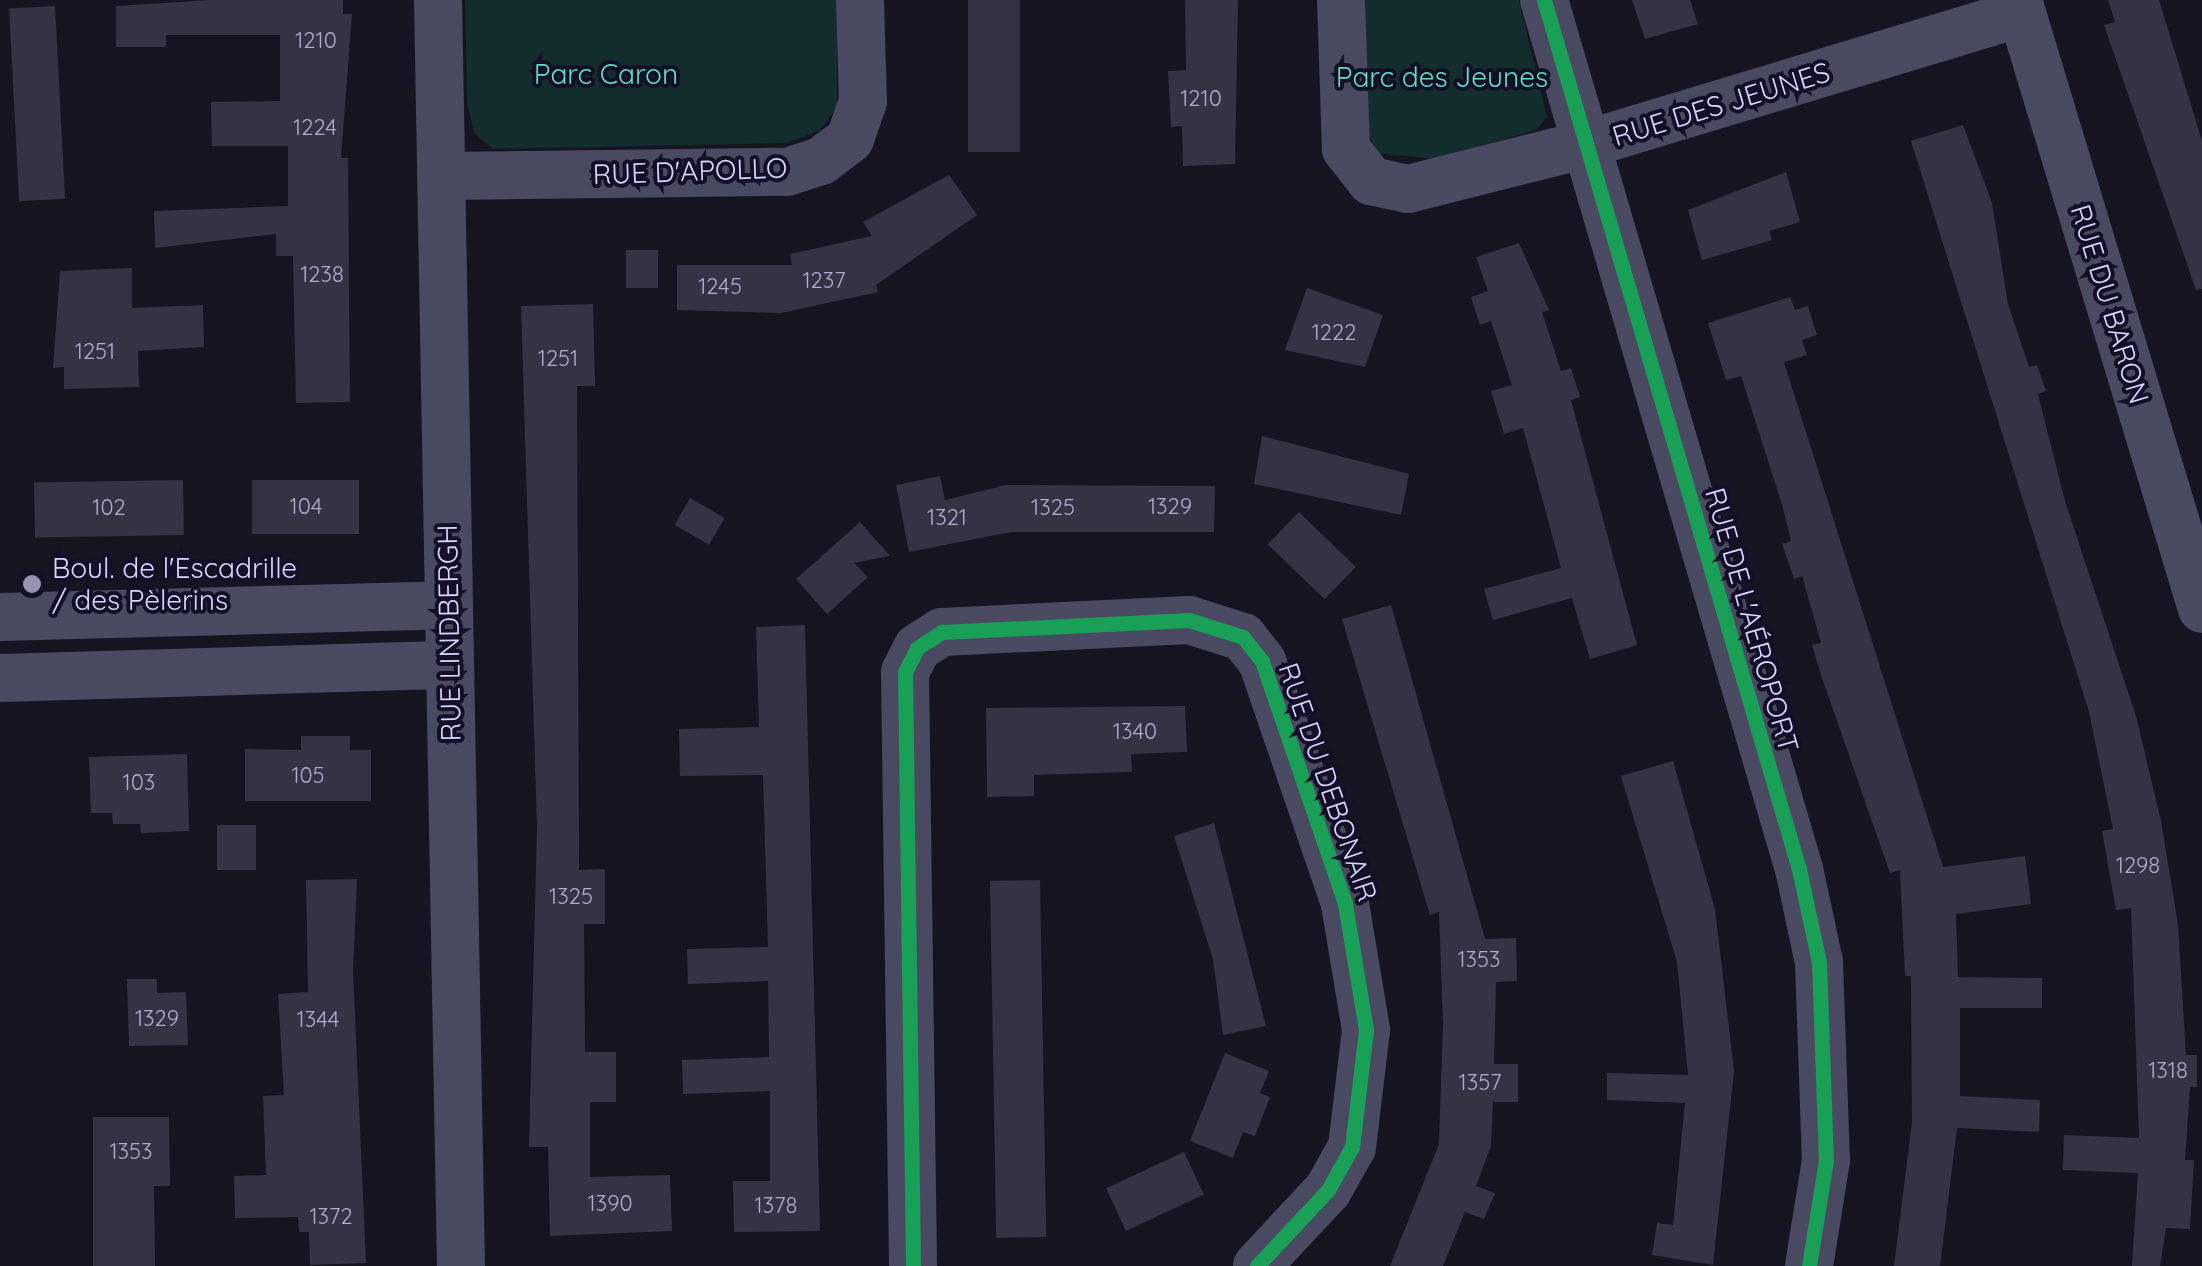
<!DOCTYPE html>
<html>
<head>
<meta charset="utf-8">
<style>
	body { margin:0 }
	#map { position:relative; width:2202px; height:1266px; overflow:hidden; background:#161421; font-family:Quicksand,sans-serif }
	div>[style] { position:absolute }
	.green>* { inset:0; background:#132c2d }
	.building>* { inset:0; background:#343243; transform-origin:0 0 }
	.minor>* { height:48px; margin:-24px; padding:0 24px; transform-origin:24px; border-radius:24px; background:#4a4962 }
	.cycleway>* { height:15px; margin:-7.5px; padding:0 7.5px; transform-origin:7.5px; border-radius:7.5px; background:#1a9f57 }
	.dots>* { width:28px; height:28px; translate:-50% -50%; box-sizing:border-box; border:5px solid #130f26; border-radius:50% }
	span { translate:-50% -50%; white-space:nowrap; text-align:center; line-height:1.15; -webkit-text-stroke:8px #130f26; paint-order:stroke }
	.number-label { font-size:22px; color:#b0acd0 }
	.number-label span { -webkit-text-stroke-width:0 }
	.park-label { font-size:28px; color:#5fe0c0 }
	.street-label { font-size:28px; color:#d9d4ff }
	.poi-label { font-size:28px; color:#d9d4ff }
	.left { translate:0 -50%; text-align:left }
</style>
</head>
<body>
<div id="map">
	<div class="green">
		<i style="clip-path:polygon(465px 0,837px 0,837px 108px,819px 131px,787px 143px,493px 149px,474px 133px,467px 103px)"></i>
		<i style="clip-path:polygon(1365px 0,1519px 0,1547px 117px,1536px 130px,1435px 159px,1378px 153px,1367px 132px)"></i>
	</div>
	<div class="building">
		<i style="clip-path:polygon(210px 0,343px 0,343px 14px,352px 14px,341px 158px,348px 158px,350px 402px,296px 403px,293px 256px,276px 256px,276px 234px,155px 248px,154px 211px,288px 206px,288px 146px,212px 146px,211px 102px,280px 101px,280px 35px,166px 35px,166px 47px,116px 47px,116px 6px)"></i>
		<i style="left:968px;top:0;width:52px;height:152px"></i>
		<i style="clip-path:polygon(1185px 0,1238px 0,1235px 164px,1183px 166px,1182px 126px,1171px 127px,1168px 71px,1186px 70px)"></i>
		<i style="clip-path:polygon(1632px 0,1690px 0,1698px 24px,1645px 39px)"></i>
		<i style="clip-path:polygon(2108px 0,2159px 0,2202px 141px,2202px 289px,2196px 290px,2104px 25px,2115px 22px)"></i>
		<i style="left:55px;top:6px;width:193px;height:46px;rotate:87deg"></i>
		<i style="clip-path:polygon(1963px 125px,1992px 203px,2008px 304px,2029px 367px,2037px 365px,2046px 391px,2038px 394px,2065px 501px,2136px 716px,2161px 821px,2178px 925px,2186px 1055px,2197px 1055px,2197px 1087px,2190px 1087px,2185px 1160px,2194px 1160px,2190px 1229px,2166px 1228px,2160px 1266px,2132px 1266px,2138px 1173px,2063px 1170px,2064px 1135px,2139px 1138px,2131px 908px,2116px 910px,2102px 831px,2113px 829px,2089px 712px,1911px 141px)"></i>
		<i style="clip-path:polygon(1786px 172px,1800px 222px,1769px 231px,1772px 240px,1702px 260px,1688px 210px)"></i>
		<i style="clip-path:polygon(949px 175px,977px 215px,876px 285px,878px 292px,781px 313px,677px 310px,677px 265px,792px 265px,790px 254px,872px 236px,863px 222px)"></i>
		<i style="clip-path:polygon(1519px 243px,1549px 310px,1542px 312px,1561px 371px,1571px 368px,1580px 397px,1571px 400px,1637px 645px,1590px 659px,1572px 598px,1493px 620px,1484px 589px,1561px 568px,1523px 428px,1504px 434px,1491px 391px,1512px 385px,1491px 321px,1480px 325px,1471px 297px,1488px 291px,1476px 257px)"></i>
		<i style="left:626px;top:250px;width:32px;height:38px"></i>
		<i style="clip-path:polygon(132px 268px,132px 308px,203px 305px,204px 347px,138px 351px,139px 387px,64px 389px,64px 367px,53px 368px,60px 271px)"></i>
		<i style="clip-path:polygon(1307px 288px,1383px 315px,1365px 367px,1285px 350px)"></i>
		<i style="clip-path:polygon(1790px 297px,1795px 310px,1808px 306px,1817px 335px,1802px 340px,1807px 355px,1784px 362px,1943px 867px,2025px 856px,2031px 904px,1956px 914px,1958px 977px,2042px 978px,2042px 1008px,1960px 1008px,1960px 1096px,2040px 1100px,2039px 1132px,1957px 1128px,1940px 1266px,1894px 1266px,1912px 1122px,1911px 976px,1905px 976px,1900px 870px,1890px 873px,1821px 675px,1812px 645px,1821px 643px,1802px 576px,1794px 579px,1782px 544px,1791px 541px,1783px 508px,1741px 376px,1726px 380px,1708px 323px)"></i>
		<i style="clip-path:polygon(593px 304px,595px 386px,577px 386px,579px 870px,605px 869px,605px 924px,584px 924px,585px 1052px,616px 1052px,616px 1102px,590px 1102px,590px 1177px,670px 1175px,672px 1231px,550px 1236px,548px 1147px,529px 1147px,537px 827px,521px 306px)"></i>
		<i style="clip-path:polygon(1262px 436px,1409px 474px,1401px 515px,1254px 484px)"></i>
		<i style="clip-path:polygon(940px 476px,945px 500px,1006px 485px,1215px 486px,1214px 532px,1011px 532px,909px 552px,896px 485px)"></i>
		<i style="left:183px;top:480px;width:55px;height:149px;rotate:89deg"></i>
		<i style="left:252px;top:480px;width:107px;height:54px"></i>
		<i style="left:690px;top:498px;width:40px;height:31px;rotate:30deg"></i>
		<i style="left:1299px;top:512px;width:79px;height:45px;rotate:44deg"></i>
		<i style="clip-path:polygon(860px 522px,890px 556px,854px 563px,868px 577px,827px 614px,796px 579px)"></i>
		<i style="clip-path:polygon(1391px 605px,1485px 939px,1516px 938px,1517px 981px,1496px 982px,1494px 1064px,1518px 1064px,1518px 1102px,1493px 1102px,1491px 1146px,1476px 1186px,1495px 1193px,1484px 1219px,1465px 1212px,1443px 1266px,1390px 1266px,1439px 1144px,1443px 1024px,1439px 912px,1430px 915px,1342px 619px)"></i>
		<i style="clip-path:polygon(805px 625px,820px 1231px,734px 1232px,733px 1181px,770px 1181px,770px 1091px,683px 1094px,682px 1060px,769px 1057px,768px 981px,688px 984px,687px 949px,768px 947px,763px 775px,680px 776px,679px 729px,759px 727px,756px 627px)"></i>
		<i style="clip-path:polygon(1185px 706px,1187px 752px,1131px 754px,1132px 772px,1034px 775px,1034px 796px,987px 797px,986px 708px)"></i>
		<i style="clip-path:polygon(301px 736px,350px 736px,350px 750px,371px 750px,371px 801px,245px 801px,245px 749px,301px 750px)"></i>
		<i style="clip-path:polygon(187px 754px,189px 831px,141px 833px,140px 824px,113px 824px,112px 813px,91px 813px,89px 757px)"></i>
		<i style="clip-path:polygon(1673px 761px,1715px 909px,1734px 1071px,1713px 1265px,1652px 1255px,1657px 1223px,1673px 1225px,1685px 1103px,1607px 1100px,1607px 1073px,1688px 1075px,1677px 962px,1621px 776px)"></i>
		<i style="clip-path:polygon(1214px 823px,1266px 1026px,1223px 1035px,1213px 959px,1174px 836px)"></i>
		<i style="left:256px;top:825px;width:45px;height:39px;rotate:90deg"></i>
		<i style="clip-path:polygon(357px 879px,353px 971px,366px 1263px,310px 1265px,309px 1232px,299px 1232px,298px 1217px,235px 1218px,234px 1176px,266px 1175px,263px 1096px,284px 1095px,278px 994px,308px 992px,306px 880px)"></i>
		<i style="left:1040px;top:880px;width:357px;height:50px;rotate:89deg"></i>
		<i style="clip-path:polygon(127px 979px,157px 979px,157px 993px,186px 992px,188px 1045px,129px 1046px)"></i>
		<i style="clip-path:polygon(1225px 1053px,1269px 1071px,1260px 1093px,1270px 1097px,1255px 1136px,1243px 1132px,1233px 1158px,1190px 1141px)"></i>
		<i style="clip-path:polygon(93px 1117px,169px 1117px,170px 1186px,154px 1186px,155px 1266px,93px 1266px)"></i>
		<i style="left:1184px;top:1152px;width:47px;height:86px;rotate:65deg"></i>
	</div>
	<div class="minor">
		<i style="left:438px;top:0;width:1266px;rotate:88.96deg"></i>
		<i style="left:1341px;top:0;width:149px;rotate:88.1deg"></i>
		<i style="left:1346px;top:149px;width:41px;rotate:52deg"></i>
		<i style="left:1371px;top:181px;width:38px;rotate:12deg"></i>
		<i style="left:1408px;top:189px;width:185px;rotate:-14.1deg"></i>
		<i style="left:1587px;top:144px;width:454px;rotate:-16.8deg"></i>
		<i style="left:1544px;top:0;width:906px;rotate:73.65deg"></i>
		<i style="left:1799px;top:869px;width:95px;rotate:77.9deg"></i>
		<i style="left:1819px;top:962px;width:198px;rotate:88deg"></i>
		<i style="left:1826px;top:1160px;width:107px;rotate:99.1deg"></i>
		<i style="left:2018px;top:0;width:636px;rotate:73.19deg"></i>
		<i style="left:441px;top:176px;width:346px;rotate:-0.7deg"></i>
		<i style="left:787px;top:172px;width:36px;rotate:-18deg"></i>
		<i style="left:821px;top:161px;width:36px;rotate:-37deg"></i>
		<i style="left:850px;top:139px;width:39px;rotate:-71deg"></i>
		<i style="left:863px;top:102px;width:102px;rotate:-91.7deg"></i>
		<i style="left:0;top:617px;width:448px;rotate:-1.5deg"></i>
		<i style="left:0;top:678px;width:450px;rotate:-1.7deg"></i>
		<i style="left:913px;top:1266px;width:594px;rotate:-90.77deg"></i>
		<i style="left:905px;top:672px;width:27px;rotate:-63deg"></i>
		<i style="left:917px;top:648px;width:30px;rotate:-33deg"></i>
		<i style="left:942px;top:632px;width:247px;rotate:-2.8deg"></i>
		<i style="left:1189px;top:620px;width:57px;rotate:17.5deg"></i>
		<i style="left:1243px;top:637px;width:31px;rotate:52deg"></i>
		<i style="left:1262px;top:661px;width:257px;rotate:71.1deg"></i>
		<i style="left:1345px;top:904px;width:128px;rotate:80.5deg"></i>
		<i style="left:1366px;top:1030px;width:118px;rotate:96.8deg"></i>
		<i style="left:1352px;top:1147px;width:49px;rotate:119.2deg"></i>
		<i style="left:1328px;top:1190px;width:104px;rotate:133.1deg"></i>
	</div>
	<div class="cycleway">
		<i style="left:1544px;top:0;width:906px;rotate:73.65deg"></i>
		<i style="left:1799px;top:869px;width:95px;rotate:77.9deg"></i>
		<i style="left:1819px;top:962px;width:198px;rotate:88deg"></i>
		<i style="left:1826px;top:1160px;width:107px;rotate:99.1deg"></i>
		<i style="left:913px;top:1266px;width:594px;rotate:-90.77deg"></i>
		<i style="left:905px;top:672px;width:27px;rotate:-63deg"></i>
		<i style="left:917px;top:648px;width:30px;rotate:-33deg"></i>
		<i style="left:942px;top:632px;width:247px;rotate:-2.8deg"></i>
		<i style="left:1189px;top:620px;width:57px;rotate:17.5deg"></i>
		<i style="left:1243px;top:637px;width:31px;rotate:52deg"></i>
		<i style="left:1262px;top:661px;width:257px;rotate:71.1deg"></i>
		<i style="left:1345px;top:904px;width:128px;rotate:80.5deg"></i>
		<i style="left:1366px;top:1030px;width:118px;rotate:96.8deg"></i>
		<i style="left:1352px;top:1147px;width:49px;rotate:119.2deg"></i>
		<i style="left:1328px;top:1190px;width:104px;rotate:133.1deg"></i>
	</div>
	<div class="dots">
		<i style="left:32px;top:584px;background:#9591b1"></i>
	</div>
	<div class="number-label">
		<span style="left:316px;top:41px">1210</span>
		<span style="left:1201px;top:99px">1210</span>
		<span style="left:315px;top:128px">1224</span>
		<span style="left:322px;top:275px">1238</span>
		<span style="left:824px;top:281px">1237</span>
		<span style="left:720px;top:287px">1245</span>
		<span style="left:1334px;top:333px">1222</span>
		<span style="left:95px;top:352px">1251</span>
		<span style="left:558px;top:359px">1251</span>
		<span style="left:306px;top:507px">104</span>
		<span style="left:1170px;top:507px">1329</span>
		<span style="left:109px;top:508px">102</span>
		<span style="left:1053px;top:508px">1325</span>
		<span style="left:947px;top:518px">1321</span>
		<span style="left:1135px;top:732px">1340</span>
		<span style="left:308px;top:776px">105</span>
		<span style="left:139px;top:783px">103</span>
		<span style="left:2138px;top:866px">1298</span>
		<span style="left:571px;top:897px">1325</span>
		<span style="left:1479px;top:960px">1353</span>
		<span style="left:157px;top:1019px">1329</span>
		<span style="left:318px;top:1020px">1344</span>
		<span style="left:2168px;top:1071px">1318</span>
		<span style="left:1480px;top:1083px">1357</span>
		<span style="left:131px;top:1152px">1353</span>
		<span style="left:610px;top:1204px">1390</span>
		<span style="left:776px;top:1206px">1378</span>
		<span style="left:331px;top:1217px">1372</span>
	</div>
	<div class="park-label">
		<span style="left:606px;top:74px">Parc Caron</span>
		<span style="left:1442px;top:77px">Parc des Jeunes</span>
	</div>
	<div class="street-label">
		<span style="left:1721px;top:104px;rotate:-17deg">RUE DES JEUNES</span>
		<span style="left:690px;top:171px;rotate:-2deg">RUE D'APOLLO</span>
		<span style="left:2110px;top:304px;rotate:73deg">RUE DU BARON</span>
		<span style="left:1752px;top:620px;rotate:74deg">RUE DE L'AÉROPORT</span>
		<span style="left:449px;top:633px;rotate:-91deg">RUE LINDBERGH</span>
		<span style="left:1328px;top:782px;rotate:71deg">RUE DU DEBONAIR</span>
	</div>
	<div class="poi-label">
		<span class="left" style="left:52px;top:584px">Boul. de l'Escadrille<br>/ des Pèlerins</span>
	</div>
</div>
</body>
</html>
